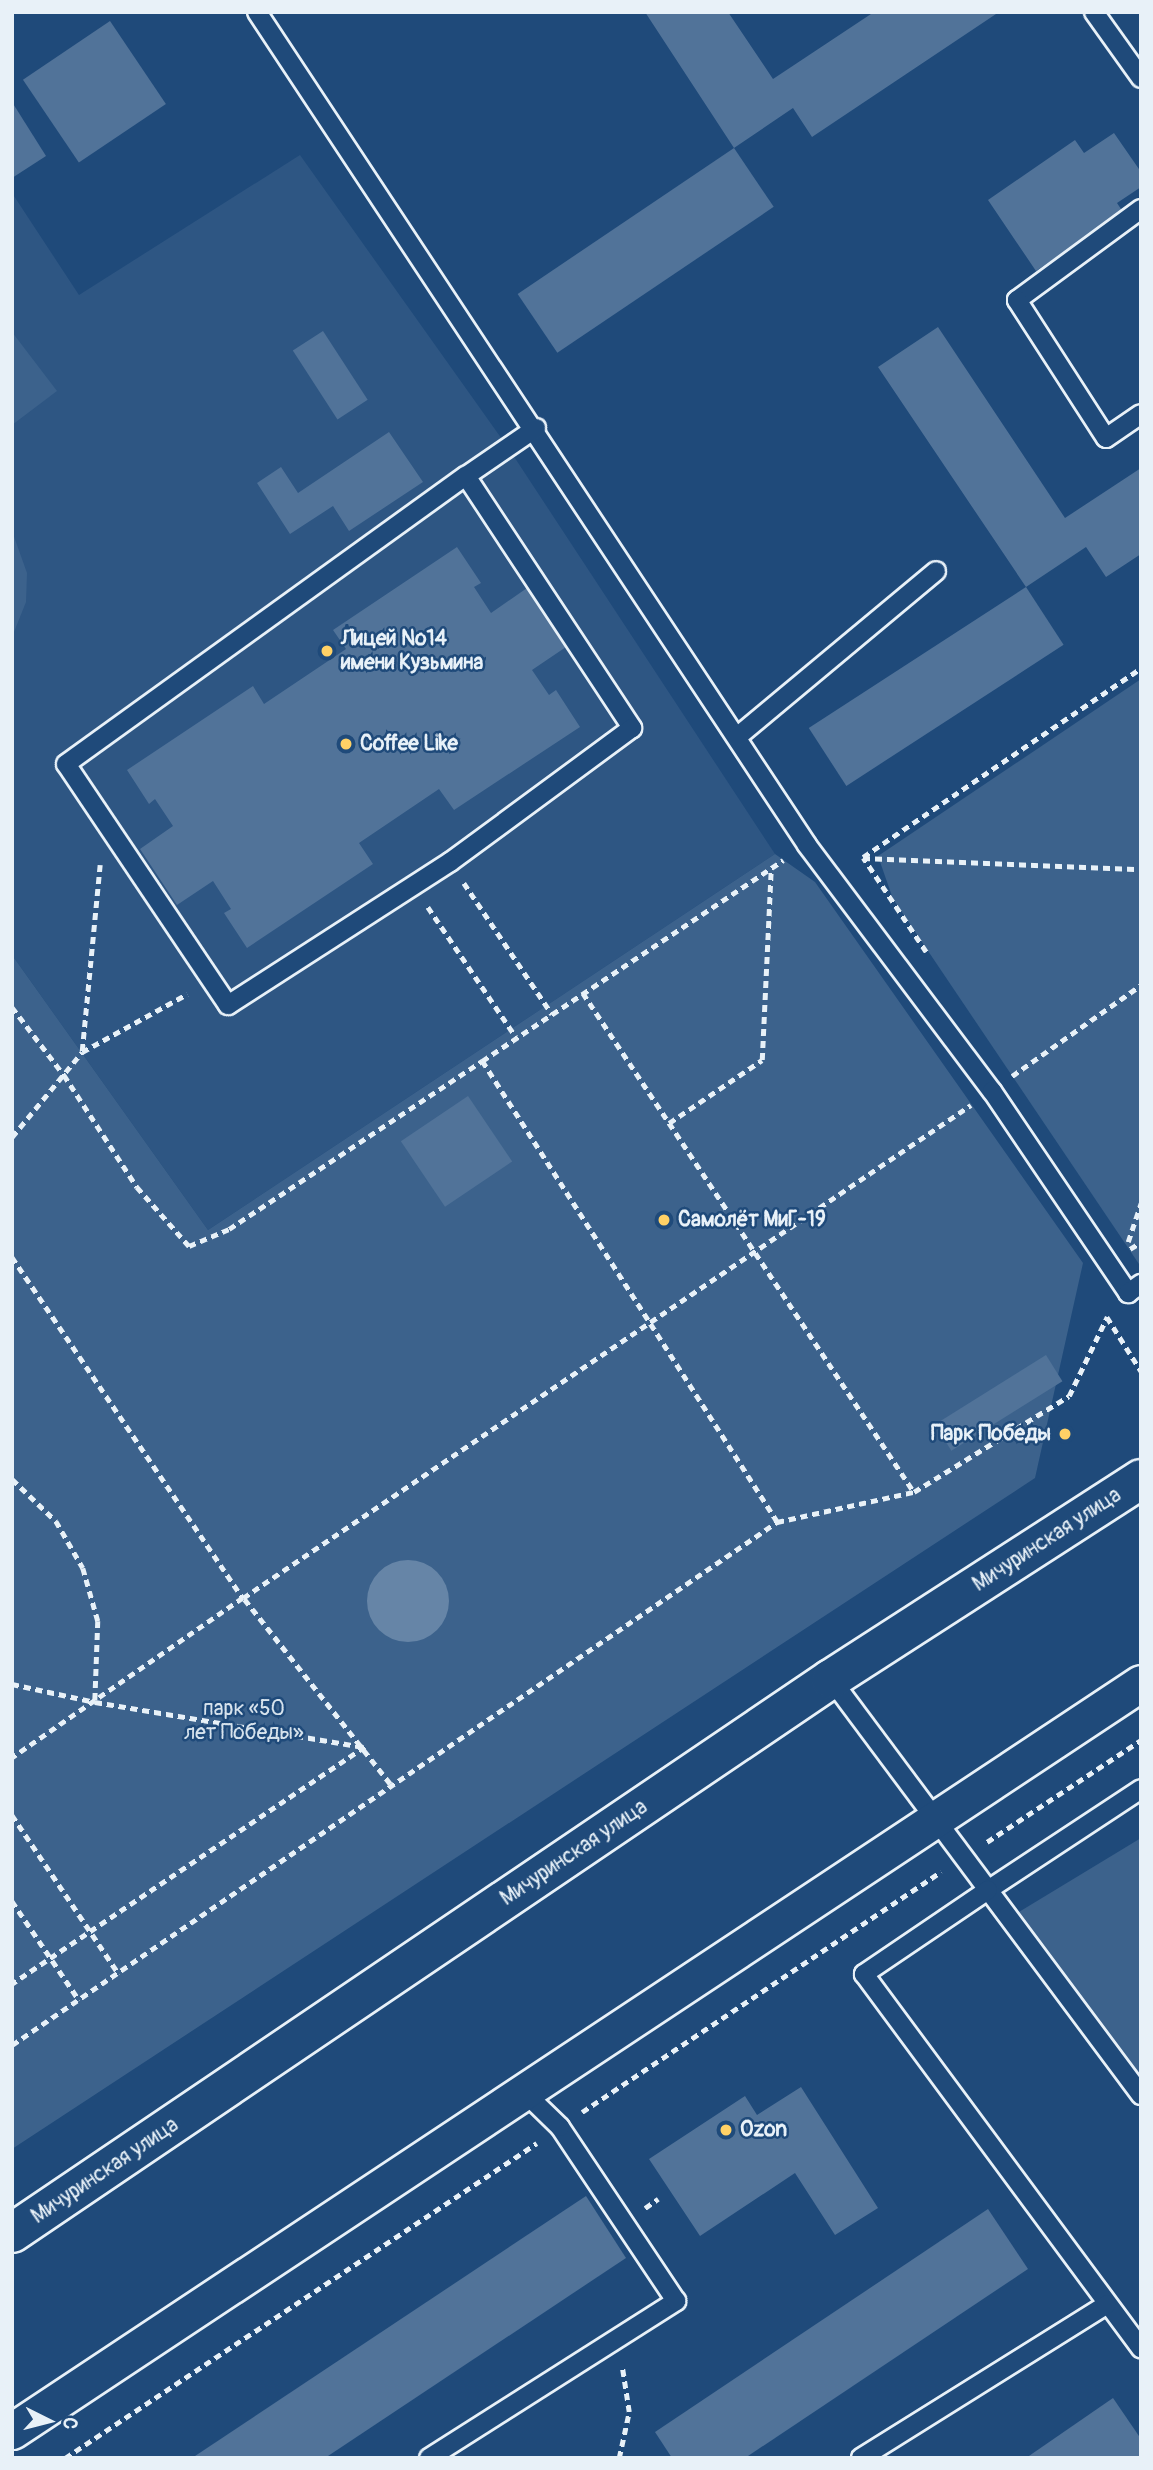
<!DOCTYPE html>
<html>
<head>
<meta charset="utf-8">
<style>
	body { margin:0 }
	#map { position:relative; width:1153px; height:2470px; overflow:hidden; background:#1f4a7a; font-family:Pangolin,sans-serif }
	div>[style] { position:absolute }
	.built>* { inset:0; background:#2e5683 }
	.green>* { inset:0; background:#3c628c }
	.water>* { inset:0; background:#6685a7 }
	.round { border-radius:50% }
	.building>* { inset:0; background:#517399; transform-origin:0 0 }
	.path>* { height:4.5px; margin-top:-2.25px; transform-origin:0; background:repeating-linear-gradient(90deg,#e8f1f8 0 7px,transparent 0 12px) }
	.roads { filter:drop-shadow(2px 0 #e8f1f8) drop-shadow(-2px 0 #e8f1f8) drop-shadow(0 2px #e8f1f8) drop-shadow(0 -2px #e8f1f8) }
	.lane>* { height:18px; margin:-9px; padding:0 9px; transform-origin:9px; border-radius:9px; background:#1f4a7a }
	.street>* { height:35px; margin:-17.5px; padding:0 17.5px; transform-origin:17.5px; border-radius:17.5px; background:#1f4a7a }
	.primary>* { height:38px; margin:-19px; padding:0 19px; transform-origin:19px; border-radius:19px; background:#1f4a7a }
	.dots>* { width:19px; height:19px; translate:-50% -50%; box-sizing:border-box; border:4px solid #1f4a7a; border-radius:50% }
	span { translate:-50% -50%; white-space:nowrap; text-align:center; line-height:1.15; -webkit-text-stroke:5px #1f4a7a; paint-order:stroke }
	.poi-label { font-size:21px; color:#e8f1f8; font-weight:700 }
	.left { translate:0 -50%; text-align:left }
	.right { translate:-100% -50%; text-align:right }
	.street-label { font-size:21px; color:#e8f1f8 }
	.park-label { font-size:21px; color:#d7e3ed }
	.frame { position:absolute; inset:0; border:14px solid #e8f1f8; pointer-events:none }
	.north { position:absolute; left:14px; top:2386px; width:70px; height:70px; -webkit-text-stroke:5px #1f4a7a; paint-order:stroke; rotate:96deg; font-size:19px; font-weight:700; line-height:28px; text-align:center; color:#e8f1f8 }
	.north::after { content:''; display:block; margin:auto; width:24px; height:32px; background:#e8f1f8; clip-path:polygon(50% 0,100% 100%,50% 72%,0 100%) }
</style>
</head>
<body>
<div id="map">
	<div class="built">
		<i style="clip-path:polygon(300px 155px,509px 449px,775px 854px,208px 1230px,12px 955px,12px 193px,79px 295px)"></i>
	</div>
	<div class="green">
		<i style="clip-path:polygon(12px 332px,57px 391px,12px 425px)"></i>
		<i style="clip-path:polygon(12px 531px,27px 573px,26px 602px,12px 637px)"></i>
		<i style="clip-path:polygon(1141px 679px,1141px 1267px,893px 899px,878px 856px)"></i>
		<i style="clip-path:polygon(775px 854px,815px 882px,1083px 1263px,1035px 1478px,12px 2149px,12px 955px,208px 1230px)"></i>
		<i style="clip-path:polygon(1141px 1838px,1141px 2084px,1014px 1915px)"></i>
	</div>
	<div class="water">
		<i class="round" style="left:367px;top:1560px;width:82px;height:82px"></i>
	</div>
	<div class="building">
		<i style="clip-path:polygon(645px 12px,728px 12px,773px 79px,874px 12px,999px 12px,812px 137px,793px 108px,734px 148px)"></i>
		<i style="left:110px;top:21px;width:100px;height:105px;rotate:56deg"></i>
		<i style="clip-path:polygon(12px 102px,46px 156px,12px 178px)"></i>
		<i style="clip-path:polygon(1114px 133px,1141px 172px,1141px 187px,1117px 203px,1123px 212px,1036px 271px,988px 200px,1075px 140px,1084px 153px)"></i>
		<i style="left:734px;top:148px;width:71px;height:261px;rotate:56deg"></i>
		<i style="clip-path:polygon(938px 327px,1065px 518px,1141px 468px,1141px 554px,1106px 577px,1086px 547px,1026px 587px,878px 367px)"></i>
		<i style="left:323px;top:331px;width:82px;height:36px;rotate:57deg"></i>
		<i style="clip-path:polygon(389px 432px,423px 482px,349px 531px,333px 506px,290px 534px,257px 483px,281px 467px,298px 493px)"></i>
		<i style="clip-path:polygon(457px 547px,481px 583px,474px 587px,491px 613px,527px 588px,566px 647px,532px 670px,549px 695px,556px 690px,580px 727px,454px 810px,439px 789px,359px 843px,373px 864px,247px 948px,224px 913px,231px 909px,213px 881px,177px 905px,140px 849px,173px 826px,155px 799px,149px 804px,127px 770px,253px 686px,264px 704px,346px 649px,333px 630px)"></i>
		<i style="left:1026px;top:587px;width:69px;height:259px;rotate:57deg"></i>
		<i style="left:468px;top:1096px;width:79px;height:81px;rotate:56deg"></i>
		<i style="left:1046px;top:1355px;width:31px;height:131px;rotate:58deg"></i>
		<i style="clip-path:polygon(801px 2087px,878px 2208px,835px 2235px,795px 2173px,700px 2236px,649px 2159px,745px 2096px,757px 2115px)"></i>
		<i style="clip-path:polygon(586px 2196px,626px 2258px,325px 2458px,192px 2458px)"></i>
		<i style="clip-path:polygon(988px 2209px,1028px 2269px,745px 2458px,672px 2458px,655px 2432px)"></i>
		<i style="clip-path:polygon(1113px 2398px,1141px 2439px,1141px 2458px,1026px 2458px)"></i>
	</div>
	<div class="path">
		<i style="left:863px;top:857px;width:336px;rotate:-34.2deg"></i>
		<i style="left:464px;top:883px;width:158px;rotate:56.1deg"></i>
		<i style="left:428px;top:907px;width:157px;rotate:55.9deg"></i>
		<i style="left:926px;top:952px;width:113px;rotate:-123.8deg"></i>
		<i style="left:863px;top:858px;width:278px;rotate:2.3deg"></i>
		<i style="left:583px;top:993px;width:599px;rotate:56.44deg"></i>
		<i style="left:12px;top:1007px;width:86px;rotate:52.6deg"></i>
		<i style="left:64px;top:1075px;width:134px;rotate:56.9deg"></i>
		<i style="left:137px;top:1187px;width:79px;rotate:48.6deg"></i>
		<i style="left:189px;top:1246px;width:43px;rotate:-23deg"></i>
		<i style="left:229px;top:1229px;width:304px;rotate:-33.6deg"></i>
		<i style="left:82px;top:1051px;width:187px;rotate:-84.5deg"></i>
		<i style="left:1012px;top:1076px;width:158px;rotate:-35.2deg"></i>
		<i style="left:669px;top:1123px;width:112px;rotate:-34.1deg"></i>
		<i style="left:762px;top:1060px;width:191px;rotate:-87.3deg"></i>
		<i style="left:12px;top:1137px;width:110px;rotate:-50.5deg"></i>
		<i style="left:82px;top:1052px;width:120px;rotate:-28.9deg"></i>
		<i style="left:1128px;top:1242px;width:41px;rotate:-71.6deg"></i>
		<i style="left:1130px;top:1249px;width:13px;rotate:-32deg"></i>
		<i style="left:12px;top:1257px;width:412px;rotate:55.9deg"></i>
		<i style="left:243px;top:1598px;width:281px;rotate:145.3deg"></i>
		<i style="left:12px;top:1479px;width:61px;rotate:43.7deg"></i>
		<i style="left:56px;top:1521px;width:54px;rotate:60.1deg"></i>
		<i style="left:83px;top:1568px;width:55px;rotate:74.2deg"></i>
		<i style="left:98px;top:1621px;width:80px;rotate:92.1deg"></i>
		<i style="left:777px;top:1522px;width:547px;rotate:-122.62deg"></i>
		<i style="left:482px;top:1061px;width:362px;rotate:-33.7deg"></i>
		<i style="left:12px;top:1684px;width:85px;rotate:12.2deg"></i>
		<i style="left:95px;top:1702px;width:274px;rotate:9.5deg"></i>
		<i style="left:365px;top:1747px;width:425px;rotate:146.1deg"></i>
		<i style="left:390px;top:1784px;width:237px;rotate:-128.3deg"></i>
		<i style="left:243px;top:1598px;width:879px;rotate:-34.11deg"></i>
		<i style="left:12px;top:1815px;width:192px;rotate:56.1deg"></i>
		<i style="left:987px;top:1842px;width:185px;rotate:-33.5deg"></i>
		<i style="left:12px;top:1901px;width:120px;rotate:55.9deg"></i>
		<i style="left:12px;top:2045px;width:927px;rotate:-34.36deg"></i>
		<i style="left:777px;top:1522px;width:140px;rotate:-12.4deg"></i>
		<i style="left:914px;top:1492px;width:182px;rotate:-31.8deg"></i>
		<i style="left:1069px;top:1396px;width:88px;rotate:-64.3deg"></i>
		<i style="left:1107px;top:1317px;width:64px;rotate:57.8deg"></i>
		<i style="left:582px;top:2112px;width:432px;rotate:-33.8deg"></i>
		<i style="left:645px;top:2208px;width:16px;rotate:-35deg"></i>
		<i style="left:65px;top:2458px;width:567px;rotate:-33.72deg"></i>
		<i style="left:619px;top:2458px;width:47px;rotate:-77.7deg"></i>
		<i style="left:629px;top:2412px;width:47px;rotate:-98.7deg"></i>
	</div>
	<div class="roads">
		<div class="lane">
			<i style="left:257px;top:12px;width:998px;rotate:56.56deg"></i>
			<i style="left:807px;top:845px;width:308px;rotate:53.1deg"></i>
			<i style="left:992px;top:1091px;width:244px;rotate:56deg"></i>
			<i style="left:1128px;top:1293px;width:16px;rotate:-35deg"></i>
			<i style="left:1094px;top:12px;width:81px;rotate:54.5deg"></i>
			<i style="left:1141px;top:209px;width:154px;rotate:143.7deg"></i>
			<i style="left:1017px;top:300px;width:164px;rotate:57.2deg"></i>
			<i style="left:1106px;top:438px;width:42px;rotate:-34.4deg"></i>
			<i style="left:466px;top:476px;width:302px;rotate:56.6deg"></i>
			<i style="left:632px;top:728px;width:226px;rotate:143.6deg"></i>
			<i style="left:450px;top:862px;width:264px;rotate:147.2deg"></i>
			<i style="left:228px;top:1005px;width:290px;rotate:-123.9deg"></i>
			<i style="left:66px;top:764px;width:493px;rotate:-35.8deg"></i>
			<i style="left:466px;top:476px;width:85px;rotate:-34.4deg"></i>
			<i style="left:737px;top:737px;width:259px;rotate:-39.8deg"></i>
			<i style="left:831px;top:1679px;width:263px;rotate:53.3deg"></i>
			<i style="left:988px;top:1890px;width:183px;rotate:-33.4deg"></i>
			<i style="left:1141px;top:2095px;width:256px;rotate:-126.7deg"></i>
			<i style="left:988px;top:1890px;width:150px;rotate:145.9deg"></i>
			<i style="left:864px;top:1974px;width:466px;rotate:53.5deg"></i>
			<i style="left:429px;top:2458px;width:293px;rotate:-32.4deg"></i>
			<i style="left:676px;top:2301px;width:209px;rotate:-123.7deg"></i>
			<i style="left:560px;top:2127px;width:50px;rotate:-135.8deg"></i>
			<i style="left:861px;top:2458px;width:290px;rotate:-32deg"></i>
		</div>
		<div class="street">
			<i style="left:12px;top:2431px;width:1354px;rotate:-33.53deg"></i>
		</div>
		<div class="primary">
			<i style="left:12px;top:2233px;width:989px;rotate:-34.08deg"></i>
			<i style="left:831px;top:1679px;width:369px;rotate:-32.8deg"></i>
		</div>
	</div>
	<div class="dots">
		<i style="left:327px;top:651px;background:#ffd166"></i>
		<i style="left:346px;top:744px;background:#ffd166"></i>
		<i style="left:664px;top:1220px;background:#ffd166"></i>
		<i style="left:1065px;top:1434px;background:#ffd166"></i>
		<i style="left:726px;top:2130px;background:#ffd166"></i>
	</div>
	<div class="poi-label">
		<span class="left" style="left:341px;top:651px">Лицей №14<br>имени Кузьмина</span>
		<span class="left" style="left:360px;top:744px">Coffee Like</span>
		<span class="left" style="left:678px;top:1220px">Самолёт МиГ-19</span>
		<span class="right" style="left:1051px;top:1434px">Парк Победы</span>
		<span class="left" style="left:740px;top:2130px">Ozon</span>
	</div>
	<div class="street-label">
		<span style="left:1047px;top:1540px;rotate:-33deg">Мичуринская улица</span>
		<span style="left:574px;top:1853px;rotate:-34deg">Мичуринская улица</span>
		<span style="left:105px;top:2171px;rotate:-34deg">Мичуринская улица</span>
	</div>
	<div class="park-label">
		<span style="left:244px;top:1721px">парк «50<br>лет Победы»</span>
	</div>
	<div class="frame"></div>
	<div class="north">С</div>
</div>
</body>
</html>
